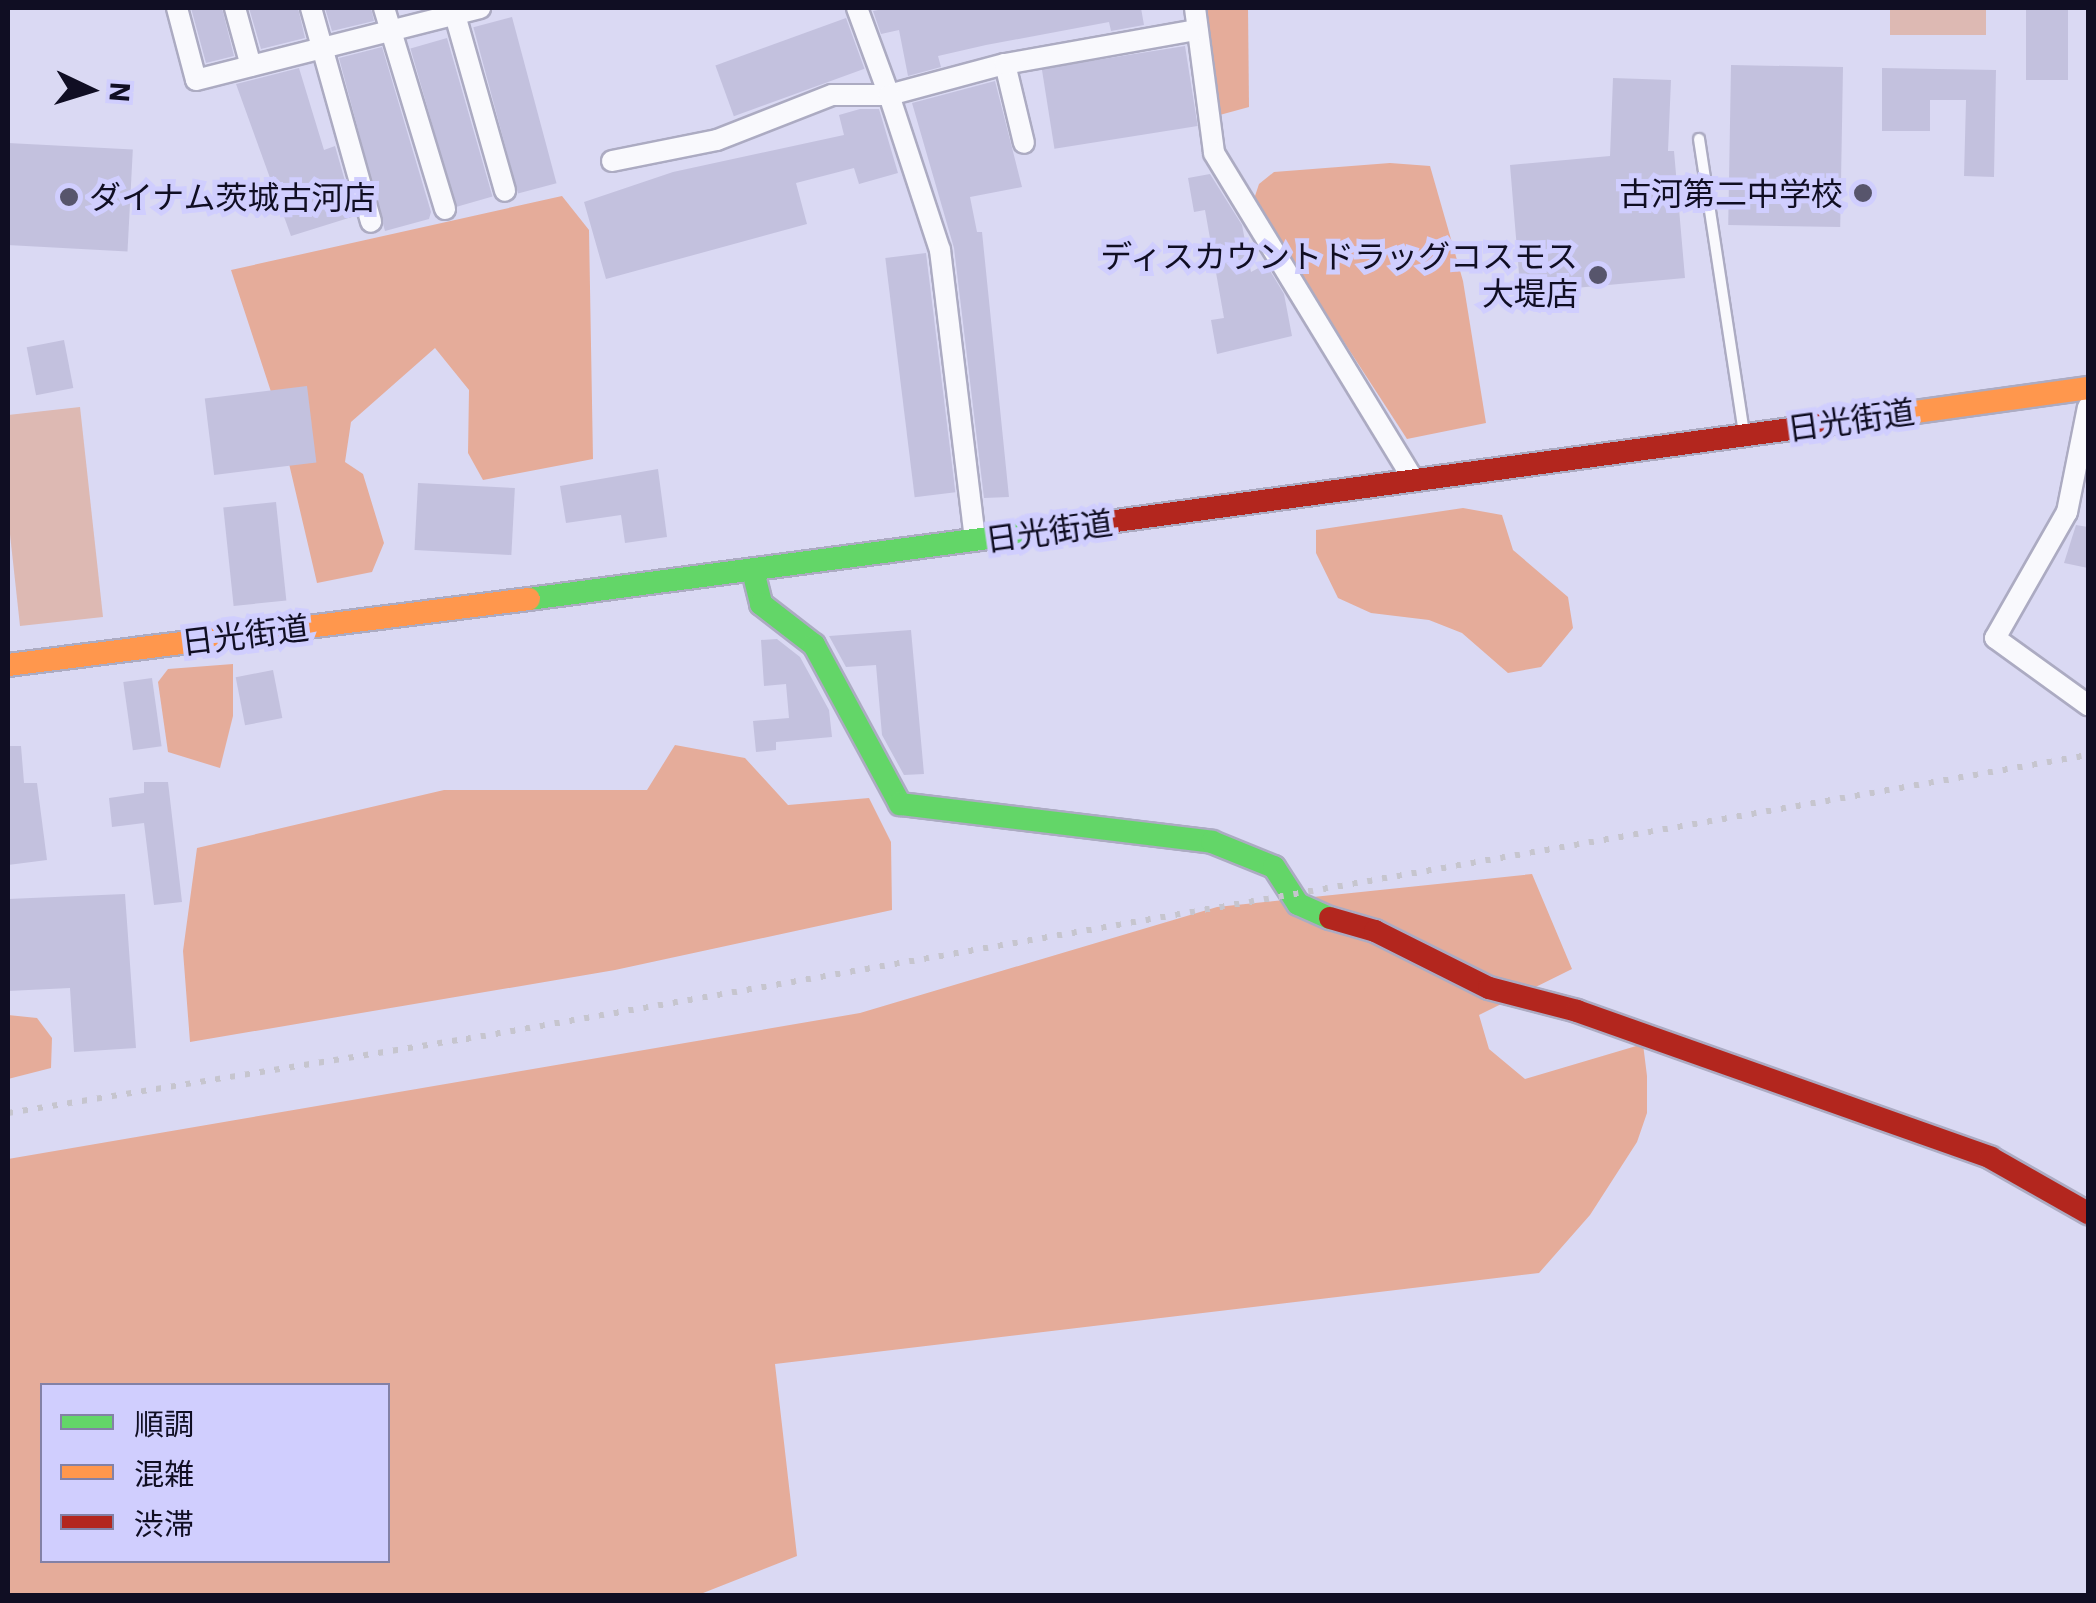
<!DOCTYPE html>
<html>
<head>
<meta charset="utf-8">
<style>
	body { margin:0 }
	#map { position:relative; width:2096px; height:1603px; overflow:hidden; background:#dad9f3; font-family:"IBM Plex Sans","Noto Sans JP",sans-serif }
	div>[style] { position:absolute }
	.green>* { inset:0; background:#ddb9b3; transform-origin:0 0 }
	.forest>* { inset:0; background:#e5ac9a }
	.building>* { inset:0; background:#c3c1de; transform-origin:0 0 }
	.roads { filter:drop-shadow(2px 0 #acabc2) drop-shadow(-2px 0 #acabc2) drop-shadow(0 2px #acabc2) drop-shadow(0 -2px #acabc2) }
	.lane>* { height:10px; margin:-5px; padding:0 5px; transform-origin:5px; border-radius:5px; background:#f9f9fd }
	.street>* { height:20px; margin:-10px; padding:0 10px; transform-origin:10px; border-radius:10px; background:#f9f9fd }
	.fast>* { height:22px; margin:-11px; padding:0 11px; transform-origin:11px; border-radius:11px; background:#63d668 }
	.slow>* { height:22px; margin:-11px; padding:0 11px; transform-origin:11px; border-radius:11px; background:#ff974d }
	.jam>* { height:22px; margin:-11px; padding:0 11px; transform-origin:11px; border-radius:11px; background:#b3261e }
	.rail>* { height:6px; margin-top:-3px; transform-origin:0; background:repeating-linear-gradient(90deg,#c6c5ce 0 5px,transparent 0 15px) }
	.dots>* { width:28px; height:28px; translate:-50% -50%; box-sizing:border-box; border:5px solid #d0cefe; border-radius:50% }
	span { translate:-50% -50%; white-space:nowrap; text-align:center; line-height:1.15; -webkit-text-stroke:10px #d0cefe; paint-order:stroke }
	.poi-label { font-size:32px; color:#100e23 }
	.right { translate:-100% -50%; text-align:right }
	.left { translate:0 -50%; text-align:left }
	.street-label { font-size:32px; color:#100e23 }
	.frame { position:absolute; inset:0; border:10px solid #100e23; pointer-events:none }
	.legend { position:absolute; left:40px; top:1383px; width:350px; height:180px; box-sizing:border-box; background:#d0cefe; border:2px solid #8381a6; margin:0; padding:12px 18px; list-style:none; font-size:30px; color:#100e23 }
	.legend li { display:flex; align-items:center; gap:20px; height:50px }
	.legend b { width:50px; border:2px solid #8381a6 }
	.north { position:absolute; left:40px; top:40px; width:100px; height:100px; -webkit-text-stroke:8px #d0cefe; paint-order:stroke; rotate:94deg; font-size:28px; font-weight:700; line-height:40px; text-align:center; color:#100e23 }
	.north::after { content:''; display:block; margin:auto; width:35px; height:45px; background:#100e23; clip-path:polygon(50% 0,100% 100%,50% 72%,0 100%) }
</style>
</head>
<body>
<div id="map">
	<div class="green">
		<i style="left:1890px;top:8px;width:96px;height:27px"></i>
		<i style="clip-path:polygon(80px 407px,103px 617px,20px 626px,8px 516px,8px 415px)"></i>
	</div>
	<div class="forest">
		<i style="clip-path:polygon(1205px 8px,1248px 8px,1249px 107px,1216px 116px)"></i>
		<i style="clip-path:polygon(1390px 163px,1430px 166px,1463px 281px,1486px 423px,1407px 439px,1253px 202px,1259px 184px,1274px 172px)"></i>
		<i style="clip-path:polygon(562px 196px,589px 230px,593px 459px,483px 480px,468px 453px,469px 390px,435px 348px,351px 422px,345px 462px,363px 474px,384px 543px,372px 572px,317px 583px,275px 404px,231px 270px)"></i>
		<i style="clip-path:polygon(1463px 508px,1502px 515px,1513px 550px,1568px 597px,1573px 628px,1541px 667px,1508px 673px,1462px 633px,1429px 620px,1371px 613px,1338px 598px,1316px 553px,1316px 530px)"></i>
		<i style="clip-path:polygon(233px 664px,233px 716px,220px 768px,168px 752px,158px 682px,168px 669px)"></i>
		<i style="clip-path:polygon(675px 745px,745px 758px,788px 805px,869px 798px,891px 842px,892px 910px,615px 970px,190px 1042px,183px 951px,197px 848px,444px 790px,647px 790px)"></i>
		<i style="clip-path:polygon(evenodd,1532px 874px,1572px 969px,1479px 1015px,1489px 1049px,1525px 1079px,1643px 1044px,1647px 1076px,1647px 1113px,1637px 1142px,1590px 1215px,1539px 1273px,775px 1364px,797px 1556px,698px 1595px,8px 1596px,8px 1159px,860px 1013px,1217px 907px,1532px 874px,42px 1386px,388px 1386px,388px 1560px,42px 1560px,42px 1386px)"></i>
		<i style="clip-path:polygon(8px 1015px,37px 1018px,52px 1038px,51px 1068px,8px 1079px)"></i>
	</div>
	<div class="building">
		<i style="clip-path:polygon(191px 8px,222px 8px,234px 56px,206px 63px)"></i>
		<i style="clip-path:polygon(249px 8px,298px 8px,305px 38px,261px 49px)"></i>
		<i style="clip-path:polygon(325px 8px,371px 8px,374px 21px,332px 31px)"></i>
		<i style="clip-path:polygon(888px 8px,1141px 8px,1144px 25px,1111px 31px,1109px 22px,986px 45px,938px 56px,941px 67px,908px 76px,899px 30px,881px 34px,873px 11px)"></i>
		<i style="left:2026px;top:8px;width:42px;height:72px"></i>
		<i style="left:512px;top:17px;width:172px;height:40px;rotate:75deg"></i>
		<i style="left:846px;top:18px;width:54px;height:139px;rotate:70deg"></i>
		<i style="left:447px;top:38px;width:165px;height:38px;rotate:74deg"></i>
		<i style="left:1185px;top:46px;width:81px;height:145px;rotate:81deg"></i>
		<i style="clip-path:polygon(382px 47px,431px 212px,429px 219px,385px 231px,339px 58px)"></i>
		<i style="left:1843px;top:67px;width:160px;height:112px;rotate:91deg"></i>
		<i style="clip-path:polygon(299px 68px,324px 150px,335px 146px,355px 216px,291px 236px,236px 84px)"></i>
		<i style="clip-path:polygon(1882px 68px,1996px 70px,1994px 177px,1964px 176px,1966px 100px,1930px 100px,1930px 131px,1882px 131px)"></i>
		<i style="clip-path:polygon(1613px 78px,1671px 80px,1668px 151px,1674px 151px,1685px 278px,1564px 289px,1566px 306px,1522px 310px,1510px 165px,1610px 156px)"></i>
		<i style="clip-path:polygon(995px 81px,1022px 187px,970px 197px,977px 232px,982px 232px,1009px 497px,984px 498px,954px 248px,912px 103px)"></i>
		<i style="clip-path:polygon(860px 109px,879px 109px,898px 173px,859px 184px,854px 168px,796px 183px,807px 224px,606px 279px,584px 202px,673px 172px,844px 135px,839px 115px)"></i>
		<i style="left:8px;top:143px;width:125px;height:102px;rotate:3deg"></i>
		<i style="clip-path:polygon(1210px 174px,1242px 225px,1251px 272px,1266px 264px,1284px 294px,1292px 336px,1217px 354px,1211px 320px,1224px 318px,1205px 210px,1194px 212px,1188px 178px)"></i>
		<i style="left:926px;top:253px;width:241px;height:41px;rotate:83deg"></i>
		<i style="left:64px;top:340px;width:49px;height:38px;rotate:79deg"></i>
		<i style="left:307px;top:386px;width:77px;height:103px;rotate:83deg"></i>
		<i style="clip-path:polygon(658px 469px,667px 537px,625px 543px,621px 515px,566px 523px,560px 486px)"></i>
		<i style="left:418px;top:483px;width:97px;height:67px;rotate:3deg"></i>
		<i style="left:276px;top:502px;width:99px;height:53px;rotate:84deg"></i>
		<i style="clip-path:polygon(2076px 525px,2088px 527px,2088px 568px,2064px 563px)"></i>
		<i style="clip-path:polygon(911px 630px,924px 774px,904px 775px,882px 735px,876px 665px,846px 667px,829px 636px)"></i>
		<i style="clip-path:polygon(777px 639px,800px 657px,829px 710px,832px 737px,776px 742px,776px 750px,756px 752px,753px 721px,789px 718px,786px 684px,764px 686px,761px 640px)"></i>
		<i style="left:273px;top:670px;width:49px;height:38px;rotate:79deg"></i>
		<i style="left:152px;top:678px;width:69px;height:29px;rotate:82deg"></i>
		<i style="clip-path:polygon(8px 746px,21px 746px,24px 783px,37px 783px,47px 860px,8px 865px)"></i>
		<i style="clip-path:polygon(144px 782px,168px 782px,182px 902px,154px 905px,144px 823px,112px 827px,109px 798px,144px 793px)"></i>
		<i style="clip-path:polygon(125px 894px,136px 1048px,74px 1052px,70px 988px,8px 991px,8px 899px)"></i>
	</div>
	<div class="roads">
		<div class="lane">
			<i style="left:1699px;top:139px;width:298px;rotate:81.3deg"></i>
		</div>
		<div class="street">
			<i style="left:177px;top:8px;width:74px;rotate:75.2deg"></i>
			<i style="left:196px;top:80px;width:293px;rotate:-14.2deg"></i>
			<i style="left:235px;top:8px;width:60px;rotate:74.6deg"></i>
			<i style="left:311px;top:8px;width:222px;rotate:74.3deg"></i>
			<i style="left:384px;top:8px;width:210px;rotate:73.1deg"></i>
			<i style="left:453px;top:8px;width:190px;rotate:74.1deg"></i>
			<i style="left:857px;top:8px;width:93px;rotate:69.8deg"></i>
			<i style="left:889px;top:95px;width:120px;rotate:-15deg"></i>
			<i style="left:1005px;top:64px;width:81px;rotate:76.5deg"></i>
			<i style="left:1195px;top:8px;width:146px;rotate:82.5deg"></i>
			<i style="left:1214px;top:153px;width:384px;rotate:58.6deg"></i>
			<i style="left:1005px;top:64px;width:194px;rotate:-10.1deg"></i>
			<i style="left:612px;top:161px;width:107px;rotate:-11.3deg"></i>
			<i style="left:717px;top:140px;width:123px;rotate:-21.4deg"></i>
			<i style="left:832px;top:95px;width:57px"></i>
			<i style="left:889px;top:95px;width:163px;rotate:71.8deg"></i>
			<i style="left:940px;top:250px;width:293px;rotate:83.1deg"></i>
			<i style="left:2088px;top:407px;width:107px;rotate:101.3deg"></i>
			<i style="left:2067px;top:512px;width:145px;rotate:119.7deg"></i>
			<i style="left:1995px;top:638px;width:115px;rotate:35.8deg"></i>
		</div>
		<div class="fast">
			<i style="left:753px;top:571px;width:34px;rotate:76deg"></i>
			<i style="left:761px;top:604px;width:67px;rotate:37.7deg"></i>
			<i style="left:814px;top:645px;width:181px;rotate:61.6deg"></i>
			<i style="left:900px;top:804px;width:314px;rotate:6.9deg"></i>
			<i style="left:1212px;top:842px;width:67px;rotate:22deg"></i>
			<i style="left:1274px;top:867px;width:44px;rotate:57deg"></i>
			<i style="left:1298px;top:904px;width:35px;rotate:24deg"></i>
			<i style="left:529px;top:599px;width:555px;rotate:-7.56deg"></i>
		</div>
		<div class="slow">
			<i style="left:1901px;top:414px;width:189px;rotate:-7.9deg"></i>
			<i style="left:8px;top:665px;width:525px;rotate:-7.22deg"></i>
		</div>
		<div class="jam">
			<i style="left:1079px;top:526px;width:830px;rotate:-7.76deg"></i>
			<i style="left:1330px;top:918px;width:47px;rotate:16.1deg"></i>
			<i style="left:1375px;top:931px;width:127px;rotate:26.6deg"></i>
			<i style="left:1489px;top:988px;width:91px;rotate:14.6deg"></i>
			<i style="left:1577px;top:1011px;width:439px;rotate:19.5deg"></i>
			<i style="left:1991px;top:1158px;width:112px;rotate:29.6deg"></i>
		</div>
	</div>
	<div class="rail">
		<i style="left:8px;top:1113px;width:464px;rotate:-9.2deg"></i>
		<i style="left:466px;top:1039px;width:1647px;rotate:-9.93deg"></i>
	</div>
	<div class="dots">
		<i style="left:1863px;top:193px;background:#57556c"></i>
		<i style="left:69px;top:197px;background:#57556c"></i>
		<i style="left:1598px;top:275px;background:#57556c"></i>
	</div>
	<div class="poi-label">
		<span class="right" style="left:1843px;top:193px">古河第二中学校</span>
		<span class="left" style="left:89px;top:197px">ダイナム茨城古河店</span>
		<span class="right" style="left:1578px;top:275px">ディスカウントドラッグコスモス<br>大堤店</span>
	</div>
	<div class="street-label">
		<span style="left:1851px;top:420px;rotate:-8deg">日光街道</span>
		<span style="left:1049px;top:531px;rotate:-8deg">日光街道</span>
		<span style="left:245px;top:635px;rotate:-7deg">日光街道</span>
	</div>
	<div class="frame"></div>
	<ul class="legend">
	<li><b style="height:12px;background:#63d668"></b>順調</li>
	<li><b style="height:12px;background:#ff974d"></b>混雑</li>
	<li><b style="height:12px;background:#b3261e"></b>渋滞</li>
	</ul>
	<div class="north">N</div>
</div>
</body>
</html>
